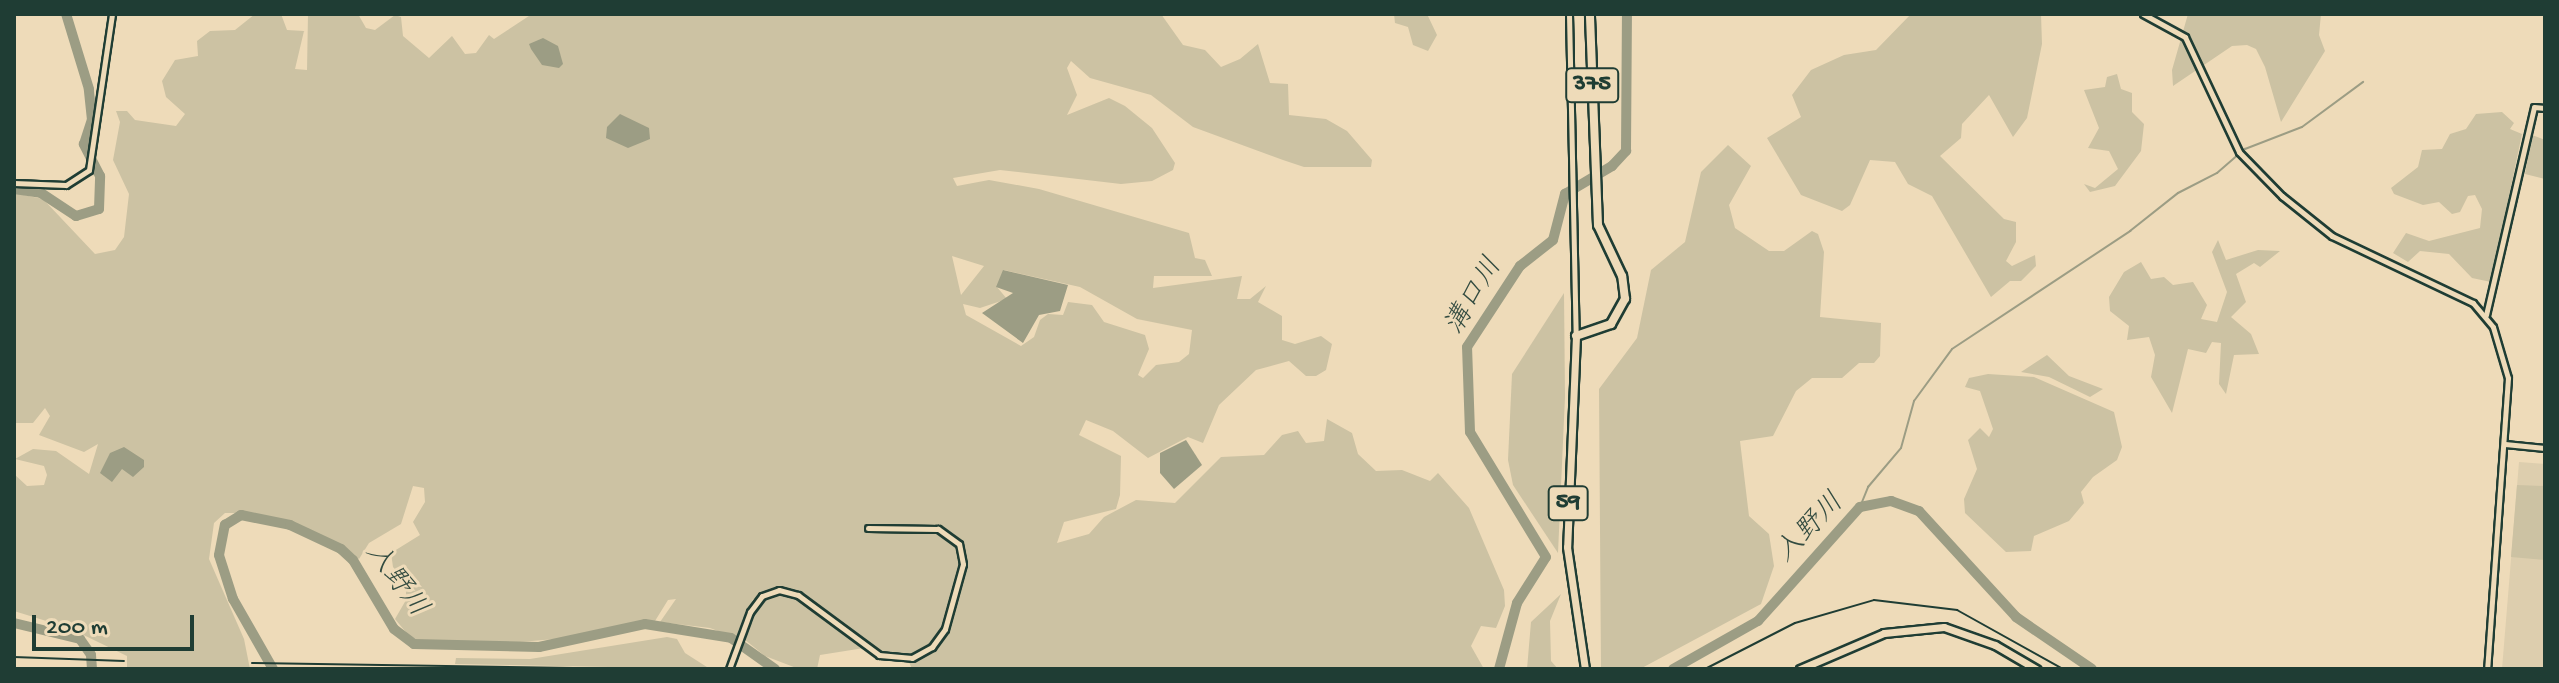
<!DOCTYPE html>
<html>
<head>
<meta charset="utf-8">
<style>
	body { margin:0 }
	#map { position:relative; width:2559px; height:683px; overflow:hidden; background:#eedbb9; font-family:"Gochi Hand","Klee One",sans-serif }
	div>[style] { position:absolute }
	.built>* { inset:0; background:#ddceae }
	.green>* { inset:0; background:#ccc2a3 }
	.water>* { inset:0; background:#9c9d84 }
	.stream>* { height:2px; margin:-1px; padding:0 1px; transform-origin:1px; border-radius:1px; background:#9c9d84 }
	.river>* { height:10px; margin:-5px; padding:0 5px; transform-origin:5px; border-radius:5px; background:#9c9d84 }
	.roads { filter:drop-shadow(2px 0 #1f3d34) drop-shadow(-2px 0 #1f3d34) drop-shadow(0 2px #1f3d34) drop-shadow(0 -2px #1f3d34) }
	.tertiary>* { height:5px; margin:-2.5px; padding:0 2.5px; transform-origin:2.5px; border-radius:2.5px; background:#eedbb9 }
	.primary>* { height:7px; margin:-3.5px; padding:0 3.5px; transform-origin:3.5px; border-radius:3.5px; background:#eedbb9 }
	.motorway>* { height:8px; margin:-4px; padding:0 4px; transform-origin:4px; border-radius:4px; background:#eedbb9 }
	.rail>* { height:2px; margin:-1px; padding:0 1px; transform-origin:1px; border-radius:1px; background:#1f3d34 }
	span { translate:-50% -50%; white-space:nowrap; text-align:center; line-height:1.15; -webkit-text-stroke:6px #eedbb9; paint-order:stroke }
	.shield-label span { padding:2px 6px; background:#eedbb9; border:2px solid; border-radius:6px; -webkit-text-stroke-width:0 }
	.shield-label { font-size:24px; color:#1f3d34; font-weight:700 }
	.water-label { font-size:28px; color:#324b40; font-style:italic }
	.frame { position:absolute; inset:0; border:16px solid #1f3d34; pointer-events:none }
	.scale { position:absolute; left:32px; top:615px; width:162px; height:36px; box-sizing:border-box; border:4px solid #1f3d34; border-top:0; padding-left:10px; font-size:24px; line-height:28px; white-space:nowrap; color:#1f3d34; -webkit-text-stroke:6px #eedbb9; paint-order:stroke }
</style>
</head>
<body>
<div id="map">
	<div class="built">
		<i style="clip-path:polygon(2519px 462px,2545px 464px,2545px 669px,2502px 669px)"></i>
	</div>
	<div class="green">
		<i style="clip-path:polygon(evenodd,255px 14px,281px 14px,287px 30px,304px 31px,295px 69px,307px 70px,308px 14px,358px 14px,366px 28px,375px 30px,395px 15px,401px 17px,403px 36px,429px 58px,452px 36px,465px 54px,476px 53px,489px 35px,494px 39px,532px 14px,1161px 14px,1183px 45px,1205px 50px,1221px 67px,1240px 59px,1258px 44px,1270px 83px,1288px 84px,1289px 115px,1326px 119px,1347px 131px,1372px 160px,1371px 167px,1304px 167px,1283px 160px,1193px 127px,1151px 95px,1090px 78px,1071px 61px,1067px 68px,1077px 95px,1067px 115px,1109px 98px,1125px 106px,1152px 128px,1175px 163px,1173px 170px,1152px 181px,1121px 184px,1000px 170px,953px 178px,957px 186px,989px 180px,1039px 189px,1189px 233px,1195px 258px,1205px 260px,1212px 276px,1154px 276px,1153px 288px,1242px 276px,1237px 299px,1250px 299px,1266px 286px,1258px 302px,1282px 316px,1282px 340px,1295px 344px,1321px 336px,1332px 344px,1326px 370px,1316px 376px,1306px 376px,1289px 361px,1256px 370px,1219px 405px,1203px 443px,1188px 437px,1148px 458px,1113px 431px,1086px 420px,1079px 435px,1121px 456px,1120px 495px,1116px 509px,1064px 522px,1057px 543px,1089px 534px,1104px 517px,1136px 500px,1175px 503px,1221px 457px,1264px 455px,1282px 435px,1298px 431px,1306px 443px,1324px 441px,1327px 419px,1352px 433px,1358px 454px,1376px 471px,1402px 470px,1430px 481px,1438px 473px,1469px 508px,1504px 590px,1505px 606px,1496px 628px,1481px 626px,1471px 646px,1484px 669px,912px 669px,909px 662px,884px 660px,864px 648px,820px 655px,817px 669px,799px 669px,765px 656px,744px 639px,760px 601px,753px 599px,736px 638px,710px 628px,660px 622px,676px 599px,668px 600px,655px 621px,636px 622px,603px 635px,483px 645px,425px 642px,410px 637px,395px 619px,406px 600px,406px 583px,393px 567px,391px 553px,420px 535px,413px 522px,425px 502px,424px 488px,413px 486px,401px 524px,369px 543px,359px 559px,301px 525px,254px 513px,225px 513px,214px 523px,209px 559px,244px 639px,250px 669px,127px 669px,127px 656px,69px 628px,14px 611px,14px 474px,27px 486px,44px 485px,47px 475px,44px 466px,15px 459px,33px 449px,56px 451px,89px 474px,98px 444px,84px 452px,39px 435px,50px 416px,45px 408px,33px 423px,14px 423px,14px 193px,43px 199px,95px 254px,115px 250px,124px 237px,129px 194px,113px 160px,120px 122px,116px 111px,127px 111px,135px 120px,176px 126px,185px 114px,166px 97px,162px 81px,175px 60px,198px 56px,197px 41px,210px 31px,235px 30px,255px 14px,952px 256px,984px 266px,961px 295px,952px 256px,255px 14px,1004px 270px,1080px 287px,1137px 319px,1192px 330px,1189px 354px,1179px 362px,1156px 365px,1143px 378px,1138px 375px,1149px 349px,1145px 335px,1104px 322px,1092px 305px,1068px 302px,1063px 315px,1048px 314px,1040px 320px,1034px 337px,1021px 346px,966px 315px,963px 304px,980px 308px,1007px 299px,997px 287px,1004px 270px)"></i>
		<i style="clip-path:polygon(1394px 14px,1427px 14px,1437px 35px,1428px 51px,1413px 45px,1408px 27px,1395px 23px)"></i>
		<i style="clip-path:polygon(1911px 14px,2041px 14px,2042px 44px,2027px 118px,2013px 137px,1989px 95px,1962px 124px,1961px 138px,1940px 156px,2004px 219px,2016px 222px,2016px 242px,2006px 261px,2012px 266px,2035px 255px,2036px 266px,2021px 281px,2010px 281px,1991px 297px,1932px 196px,1908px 184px,1895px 162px,1870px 160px,1850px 205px,1842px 211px,1801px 195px,1767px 138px,1801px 117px,1792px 95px,1811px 70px,1844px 55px,1876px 50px)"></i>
		<i style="clip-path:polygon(2188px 14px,2321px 14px,2319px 35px,2325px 51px,2281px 122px,2265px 67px,2256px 49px,2247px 45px,2232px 46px,2173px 86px,2172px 70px)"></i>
		<i style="clip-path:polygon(2117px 74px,2121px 89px,2132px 93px,2132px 112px,2144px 124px,2141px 151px,2115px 186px,2090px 192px,2084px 184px,2095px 188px,2118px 169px,2109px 151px,2088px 148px,2099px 128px,2084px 90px,2105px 87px,2107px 77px)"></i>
		<i style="clip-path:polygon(2502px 112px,2514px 123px,2510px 129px,2522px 134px,2491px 282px,2472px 278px,2449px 254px,2420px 251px,2408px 262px,2393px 253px,2406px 233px,2429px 241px,2480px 228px,2482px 209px,2475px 195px,2468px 196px,2460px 212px,2452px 214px,2439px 202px,2423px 205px,2394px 194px,2391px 188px,2418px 167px,2422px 150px,2442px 149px,2450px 134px,2466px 129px,2476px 114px)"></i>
		<i style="clip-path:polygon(2532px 135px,2545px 140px,2545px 179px,2525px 174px)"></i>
		<i style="clip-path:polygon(1728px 145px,1751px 166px,1729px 205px,1735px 228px,1769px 251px,1784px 251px,1812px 231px,1818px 234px,1824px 252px,1820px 317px,1881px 323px,1880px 356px,1874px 363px,1859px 363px,1842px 378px,1812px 378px,1796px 391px,1773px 436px,1740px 441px,1749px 516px,1769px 534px,1774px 566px,1761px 604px,1640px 669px,1601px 669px,1599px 389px,1637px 338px,1651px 270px,1685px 242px,1701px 172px)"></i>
		<i style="clip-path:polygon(2218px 240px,2226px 260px,2258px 250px,2280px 251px,2260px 267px,2254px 263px,2236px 274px,2246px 302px,2231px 317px,2251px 334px,2259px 354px,2234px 355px,2226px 394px,2219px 384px,2221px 343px,2212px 342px,2206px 353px,2188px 349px,2172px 413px,2151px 377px,2155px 355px,2149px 337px,2127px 340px,2129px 326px,2110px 311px,2109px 297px,2124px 272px,2141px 262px,2151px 279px,2164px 277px,2173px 285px,2193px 282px,2207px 305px,2201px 319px,2217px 322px,2227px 292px,2212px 252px)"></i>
		<i style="clip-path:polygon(1564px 293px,1565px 397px,1558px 553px,1513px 485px,1508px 460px,1512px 374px)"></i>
		<i style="clip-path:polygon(2047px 355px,2069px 376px,2103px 389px,2090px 397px,2049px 377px,2021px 372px)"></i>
		<i style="clip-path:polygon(1988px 374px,2034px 377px,2114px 412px,2122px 447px,2117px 460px,2093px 477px,2081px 492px,2084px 503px,2069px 521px,2034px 536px,2031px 551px,2006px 552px,1965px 513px,1964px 499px,1977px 469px,1968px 440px,1980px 428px,1989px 437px,1993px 429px,1980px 391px,1965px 387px,1969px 378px)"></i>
		<i style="clip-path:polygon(2517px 485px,2545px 486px,2545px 560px,2511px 557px)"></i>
		<i style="clip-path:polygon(1561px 594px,1550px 621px,1551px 661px,1558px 669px,1527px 669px,1531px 622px)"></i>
		<i style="clip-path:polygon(667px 637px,677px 639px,685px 653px,710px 669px,455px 664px,456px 658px,530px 659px)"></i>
	</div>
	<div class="water">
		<i style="clip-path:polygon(543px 38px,558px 46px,563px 64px,559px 68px,542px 65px,531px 49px,529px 44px)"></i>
		<i style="clip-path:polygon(620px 114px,649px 128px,650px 139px,628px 148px,606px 138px,607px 127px)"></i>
		<i style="clip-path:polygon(1003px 270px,1068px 285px,1060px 311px,1039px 315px,1023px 343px,982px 313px,1013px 293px,996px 287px)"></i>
		<i style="clip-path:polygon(1186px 440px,1202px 465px,1174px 489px,1160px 473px,1160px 453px)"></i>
		<i style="clip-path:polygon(124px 447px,144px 460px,144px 467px,133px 477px,122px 469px,112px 482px,100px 473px,110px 453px)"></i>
	</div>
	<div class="stream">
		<i style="left:1860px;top:507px;width:22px;rotate:-68deg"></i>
		<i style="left:1868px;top:487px;width:51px;rotate:-49.8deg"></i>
		<i style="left:1901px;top:448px;width:49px;rotate:-74.5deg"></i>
		<i style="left:1914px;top:401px;width:64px;rotate:-53.8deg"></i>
		<i style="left:1952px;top:349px;width:214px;rotate:-33.5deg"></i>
		<i style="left:2130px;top:231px;width:61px;rotate:-38.4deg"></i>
		<i style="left:2178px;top:193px;width:44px;rotate:-27.1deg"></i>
		<i style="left:2217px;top:173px;width:37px;rotate:-41deg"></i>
		<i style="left:2245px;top:149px;width:61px;rotate:-21.1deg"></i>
		<i style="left:2302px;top:127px;width:76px;rotate:-36.4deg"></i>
	</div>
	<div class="river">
		<i style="left:14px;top:189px;width:27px;rotate:8deg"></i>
		<i style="left:41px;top:193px;width:42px;rotate:33.3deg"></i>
		<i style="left:76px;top:216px;width:24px;rotate:-17deg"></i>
		<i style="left:99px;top:209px;width:33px;rotate:-88deg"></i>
		<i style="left:100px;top:176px;width:36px;rotate:-117deg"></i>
		<i style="left:84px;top:144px;width:25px;rotate:-72deg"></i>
		<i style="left:92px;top:120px;width:31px;rotate:-96deg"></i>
		<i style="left:89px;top:89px;width:78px;rotate:-107deg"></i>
		<i style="left:14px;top:623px;width:68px;rotate:13.6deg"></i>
		<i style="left:80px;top:639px;width:19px;rotate:55deg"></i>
		<i style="left:91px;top:655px;width:14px;rotate:86deg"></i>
		<i style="left:273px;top:669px;width:81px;rotate:-119.7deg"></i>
		<i style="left:233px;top:599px;width:46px;rotate:-107.7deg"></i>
		<i style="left:219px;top:555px;width:31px;rotate:-79deg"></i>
		<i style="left:225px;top:525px;width:19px;rotate:-32deg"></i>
		<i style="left:241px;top:515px;width:50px;rotate:11.5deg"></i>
		<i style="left:290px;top:525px;width:56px;rotate:25.2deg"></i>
		<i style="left:341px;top:549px;width:16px;rotate:43deg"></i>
		<i style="left:353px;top:560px;width:80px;rotate:59.3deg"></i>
		<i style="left:394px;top:629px;width:25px;rotate:37deg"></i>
		<i style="left:414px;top:644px;width:125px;rotate:1.4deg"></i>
		<i style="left:539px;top:647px;width:108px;rotate:-12.2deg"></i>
		<i style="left:645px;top:624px;width:87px;rotate:9.2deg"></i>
		<i style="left:731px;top:638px;width:54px;rotate:35.2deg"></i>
		<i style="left:1499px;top:669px;width:68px;rotate:-74.7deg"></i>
		<i style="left:1517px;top:603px;width:54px;rotate:-57.8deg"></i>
		<i style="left:1546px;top:557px;width:146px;rotate:-121.3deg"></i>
		<i style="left:1470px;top:432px;width:85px;rotate:-92deg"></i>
		<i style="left:1467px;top:347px;width:97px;rotate:-56.8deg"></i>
		<i style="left:1520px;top:266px;width:42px;rotate:-38.2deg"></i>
		<i style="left:1553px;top:240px;width:48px;rotate:-75.4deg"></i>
		<i style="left:1565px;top:194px;width:55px;rotate:-30.8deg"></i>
		<i style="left:1612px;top:166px;width:21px;rotate:-47deg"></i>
		<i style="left:1626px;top:151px;width:137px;rotate:-89.6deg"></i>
		<i style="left:1673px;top:669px;width:98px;rotate:-29.5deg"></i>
		<i style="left:1758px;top:621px;width:153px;rotate:-48.2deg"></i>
		<i style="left:1860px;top:507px;width:32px;rotate:-11deg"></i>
		<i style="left:1891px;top:501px;width:30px;rotate:20deg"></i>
		<i style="left:1919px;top:511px;width:144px;rotate:47.5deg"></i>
		<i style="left:2016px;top:617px;width:92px;rotate:34.4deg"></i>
	</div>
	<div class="roads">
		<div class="tertiary">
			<i style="left:1569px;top:14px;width:322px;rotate:88.8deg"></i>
			<i style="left:2143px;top:14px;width:48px;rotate:28.7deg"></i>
			<i style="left:2185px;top:37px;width:127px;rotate:64.8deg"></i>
			<i style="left:2239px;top:152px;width:62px;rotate:45.7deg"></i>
			<i style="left:2282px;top:196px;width:64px;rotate:38.7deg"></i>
			<i style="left:2332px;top:236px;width:156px;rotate:25.4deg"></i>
			<i style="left:2473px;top:303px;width:31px;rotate:50deg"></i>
			<i style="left:2493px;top:327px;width:53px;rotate:73.6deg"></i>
			<i style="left:2508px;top:378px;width:292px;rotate:94.1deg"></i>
			<i style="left:14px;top:183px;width:52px;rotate:2.2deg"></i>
			<i style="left:66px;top:185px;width:27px;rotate:-33deg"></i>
			<i style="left:89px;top:170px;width:158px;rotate:-81.6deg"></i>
			<i style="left:2486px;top:315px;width:213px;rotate:-77deg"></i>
			<i style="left:2534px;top:107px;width:11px;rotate:5deg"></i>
			<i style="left:2505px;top:444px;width:40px;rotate:5.7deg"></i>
			<i style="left:729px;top:669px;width:61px;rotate:-69.8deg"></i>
			<i style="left:750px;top:612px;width:20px;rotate:-53deg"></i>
			<i style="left:762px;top:596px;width:18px;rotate:-19deg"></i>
			<i style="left:779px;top:590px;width:20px;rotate:15deg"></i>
			<i style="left:798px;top:595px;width:101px;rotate:36.5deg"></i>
			<i style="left:879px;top:655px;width:33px;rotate:5deg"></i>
			<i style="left:912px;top:658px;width:23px;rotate:-29deg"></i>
			<i style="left:932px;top:647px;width:22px;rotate:-54deg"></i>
			<i style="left:945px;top:629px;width:67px;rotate:-74.5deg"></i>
			<i style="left:963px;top:564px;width:20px;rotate:-101deg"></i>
			<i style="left:959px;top:544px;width:26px;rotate:-144deg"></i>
			<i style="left:938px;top:529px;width:70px;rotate:-179.2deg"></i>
		</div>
		<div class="primary">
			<i style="left:1576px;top:336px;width:211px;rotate:92.4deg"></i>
			<i style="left:1567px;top:547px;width:123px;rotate:81.6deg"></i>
			<i style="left:1800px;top:669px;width:91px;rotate:-23.2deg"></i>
			<i style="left:1884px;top:633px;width:60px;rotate:-5.7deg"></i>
			<i style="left:1944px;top:627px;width:54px;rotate:19.4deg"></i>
			<i style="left:1995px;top:645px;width:48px;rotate:30.3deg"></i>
		</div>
		<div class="motorway">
			<i style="left:1576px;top:336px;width:37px;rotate:-19deg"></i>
			<i style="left:1611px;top:324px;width:29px;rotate:-61deg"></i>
			<i style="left:1625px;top:299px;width:23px;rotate:-97deg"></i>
			<i style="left:1622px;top:276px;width:56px;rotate:-115.2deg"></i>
			<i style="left:1598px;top:225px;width:211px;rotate:-92.2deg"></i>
		</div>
	</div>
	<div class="rail">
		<i style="left:14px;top:657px;width:110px;rotate:2.1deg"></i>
		<i style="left:252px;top:663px;width:386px;rotate:0.9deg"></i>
		<i style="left:1705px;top:669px;width:101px;rotate:-27.1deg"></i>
		<i style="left:1795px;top:623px;width:82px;rotate:-16.2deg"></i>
		<i style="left:1874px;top:600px;width:84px;rotate:6.9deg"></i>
		<i style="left:1957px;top:610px;width:121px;rotate:29.1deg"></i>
	</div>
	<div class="shield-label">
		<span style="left:1592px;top:85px">375</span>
		<span style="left:1568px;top:503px">59</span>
	</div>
	<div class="water-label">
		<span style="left:1475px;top:297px;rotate:-59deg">溝口川</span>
		<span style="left:1811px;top:529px;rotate:-46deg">入野川</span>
		<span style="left:395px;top:581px;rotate:53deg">入野川</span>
	</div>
	<div class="frame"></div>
	<div class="scale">200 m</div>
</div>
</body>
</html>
